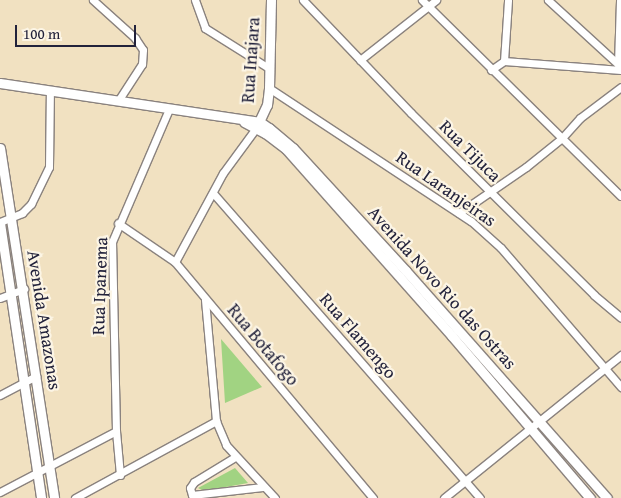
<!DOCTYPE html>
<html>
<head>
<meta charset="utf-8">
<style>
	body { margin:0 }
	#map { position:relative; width:621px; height:498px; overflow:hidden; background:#f1e1c1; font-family:"Gentium Book Plus",serif }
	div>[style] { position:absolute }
	.green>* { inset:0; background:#a1d382 }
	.roads { filter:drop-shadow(1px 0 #8a827e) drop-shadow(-1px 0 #8a827e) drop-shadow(0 1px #8a827e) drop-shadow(0 -1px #8a827e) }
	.minor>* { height:7px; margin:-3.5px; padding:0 3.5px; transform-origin:3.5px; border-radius:3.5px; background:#fff }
	.tertiary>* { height:9px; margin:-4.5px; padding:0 4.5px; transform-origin:4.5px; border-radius:4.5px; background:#fff }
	span { translate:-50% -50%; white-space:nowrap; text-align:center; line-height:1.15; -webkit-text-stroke:4.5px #fcf5e5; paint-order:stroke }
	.street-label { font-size:18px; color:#22223b }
	.scale { position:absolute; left:15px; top:25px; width:121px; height:22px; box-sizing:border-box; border:2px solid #22223b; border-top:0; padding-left:6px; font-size:15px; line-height:18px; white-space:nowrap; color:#22223b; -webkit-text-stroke:4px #fcf5e5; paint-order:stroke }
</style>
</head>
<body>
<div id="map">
	<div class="green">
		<i style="clip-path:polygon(221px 339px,262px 387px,225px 403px)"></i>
		<i style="clip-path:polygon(235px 468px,248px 483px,204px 491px,198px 488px)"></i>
	</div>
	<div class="roads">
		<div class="minor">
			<i style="left:93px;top:0;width:57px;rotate:42.1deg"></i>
			<i style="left:135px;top:38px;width:14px;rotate:56deg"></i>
			<i style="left:143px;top:50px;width:14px;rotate:94deg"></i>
			<i style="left:142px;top:64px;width:44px;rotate:123deg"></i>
			<i style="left:195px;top:0;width:30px;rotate:70deg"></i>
			<i style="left:205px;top:28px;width:73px;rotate:32.2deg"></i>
			<i style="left:303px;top:0;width:156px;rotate:46.3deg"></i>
			<i style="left:411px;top:113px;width:258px;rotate:44.8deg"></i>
			<i style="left:594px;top:295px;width:35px;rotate:40deg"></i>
			<i style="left:422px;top:0;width:279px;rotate:44.6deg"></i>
			<i style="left:548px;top:0;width:99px;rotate:42.5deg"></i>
			<i style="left:360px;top:60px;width:97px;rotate:-38.3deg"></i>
			<i style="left:504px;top:61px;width:61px;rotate:-86.2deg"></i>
			<i style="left:618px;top:64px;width:64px;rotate:-88.2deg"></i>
			<i style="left:491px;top:70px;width:16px;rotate:-35deg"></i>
			<i style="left:504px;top:61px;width:117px;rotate:4.4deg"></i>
			<i style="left:269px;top:88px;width:242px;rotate:33.4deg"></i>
			<i style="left:471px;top:221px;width:40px;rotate:42deg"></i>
			<i style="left:501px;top:248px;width:184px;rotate:49.2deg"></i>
			<i style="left:213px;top:193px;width:405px;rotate:48.8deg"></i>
			<i style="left:459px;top:213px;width:81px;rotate:-34.5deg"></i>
			<i style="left:526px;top:167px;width:46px;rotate:-38.9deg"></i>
			<i style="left:562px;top:138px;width:27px;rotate:-48deg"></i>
			<i style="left:580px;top:118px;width:51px;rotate:-37.1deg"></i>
			<i style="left:0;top:222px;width:24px;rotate:-22deg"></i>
			<i style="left:22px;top:213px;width:13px;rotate:-45deg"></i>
			<i style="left:31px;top:204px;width:41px;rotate:-64.1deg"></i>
			<i style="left:49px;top:167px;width:77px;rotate:-89.3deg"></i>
			<i style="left:118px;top:223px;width:69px;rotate:34.4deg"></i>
			<i style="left:175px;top:262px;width:308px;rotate:50deg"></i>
			<i style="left:175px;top:262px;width:101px;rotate:-61.7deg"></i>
			<i style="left:223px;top:173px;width:56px;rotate:-53.7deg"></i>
			<i style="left:0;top:298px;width:26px;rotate:-21deg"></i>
			<i style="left:205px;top:300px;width:121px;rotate:84.8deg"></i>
			<i style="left:216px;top:421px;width:26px;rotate:67deg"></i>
			<i style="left:226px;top:445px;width:72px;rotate:47.2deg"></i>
			<i style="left:0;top:395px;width:41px;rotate:-27.8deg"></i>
			<i style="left:235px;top:457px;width:48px;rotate:148.6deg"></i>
			<i style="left:194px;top:482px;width:7px;rotate:124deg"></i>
			<i style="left:190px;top:488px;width:7px;rotate:74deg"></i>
			<i style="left:192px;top:495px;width:71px;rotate:-6.4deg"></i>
			<i style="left:120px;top:475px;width:44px;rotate:-95.2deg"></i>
			<i style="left:116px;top:431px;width:189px;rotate:-91.2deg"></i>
			<i style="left:112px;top:242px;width:145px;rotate:-66.8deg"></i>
			<i style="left:0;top:492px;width:131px;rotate:-27.7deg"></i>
			<i style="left:75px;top:498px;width:161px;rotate:-28.6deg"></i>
			<i style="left:444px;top:498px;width:228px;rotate:-38.9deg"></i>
		</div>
		<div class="tertiary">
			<i style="left:0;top:83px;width:263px;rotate:8.5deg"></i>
			<i style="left:260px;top:122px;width:11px;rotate:34deg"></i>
			<i style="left:269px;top:128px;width:31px;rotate:40deg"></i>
			<i style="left:293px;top:148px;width:167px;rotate:47.4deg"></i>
			<i style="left:406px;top:271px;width:303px;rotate:48.5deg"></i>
			<i style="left:244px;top:122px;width:24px;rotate:28deg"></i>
			<i style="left:265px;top:133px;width:26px;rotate:37deg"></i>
			<i style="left:286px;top:149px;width:250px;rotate:48.4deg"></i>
			<i style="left:452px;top:336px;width:213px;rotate:49.6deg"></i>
			<i style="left:257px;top:126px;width:23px;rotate:-65deg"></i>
			<i style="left:267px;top:105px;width:17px;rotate:-83deg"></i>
			<i style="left:269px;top:88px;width:88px;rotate:-88.7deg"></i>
			<i style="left:0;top:148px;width:354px;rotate:81.2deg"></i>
			<i style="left:0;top:223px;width:278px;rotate:81.5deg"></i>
		</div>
	</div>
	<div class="street-label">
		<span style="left:251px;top:60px;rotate:-86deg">Rua Inajara</span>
		<span style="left:470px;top:151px;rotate:45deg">Rua Tijuca</span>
		<span style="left:446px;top:189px;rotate:35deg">Rua Laranjeiras</span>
		<span style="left:100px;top:286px;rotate:-88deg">Rua Ipanema</span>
		<span style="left:442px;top:288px;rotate:48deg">Avenida Novo Rio das Ostras</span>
		<span style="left:44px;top:320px;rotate:81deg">Avenida Amazonas</span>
		<span style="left:358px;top:336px;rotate:49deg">Rua Flamengo</span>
		<span style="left:263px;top:345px;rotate:50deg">Rua Botafogo</span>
	</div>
	<div class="scale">100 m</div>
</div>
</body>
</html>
